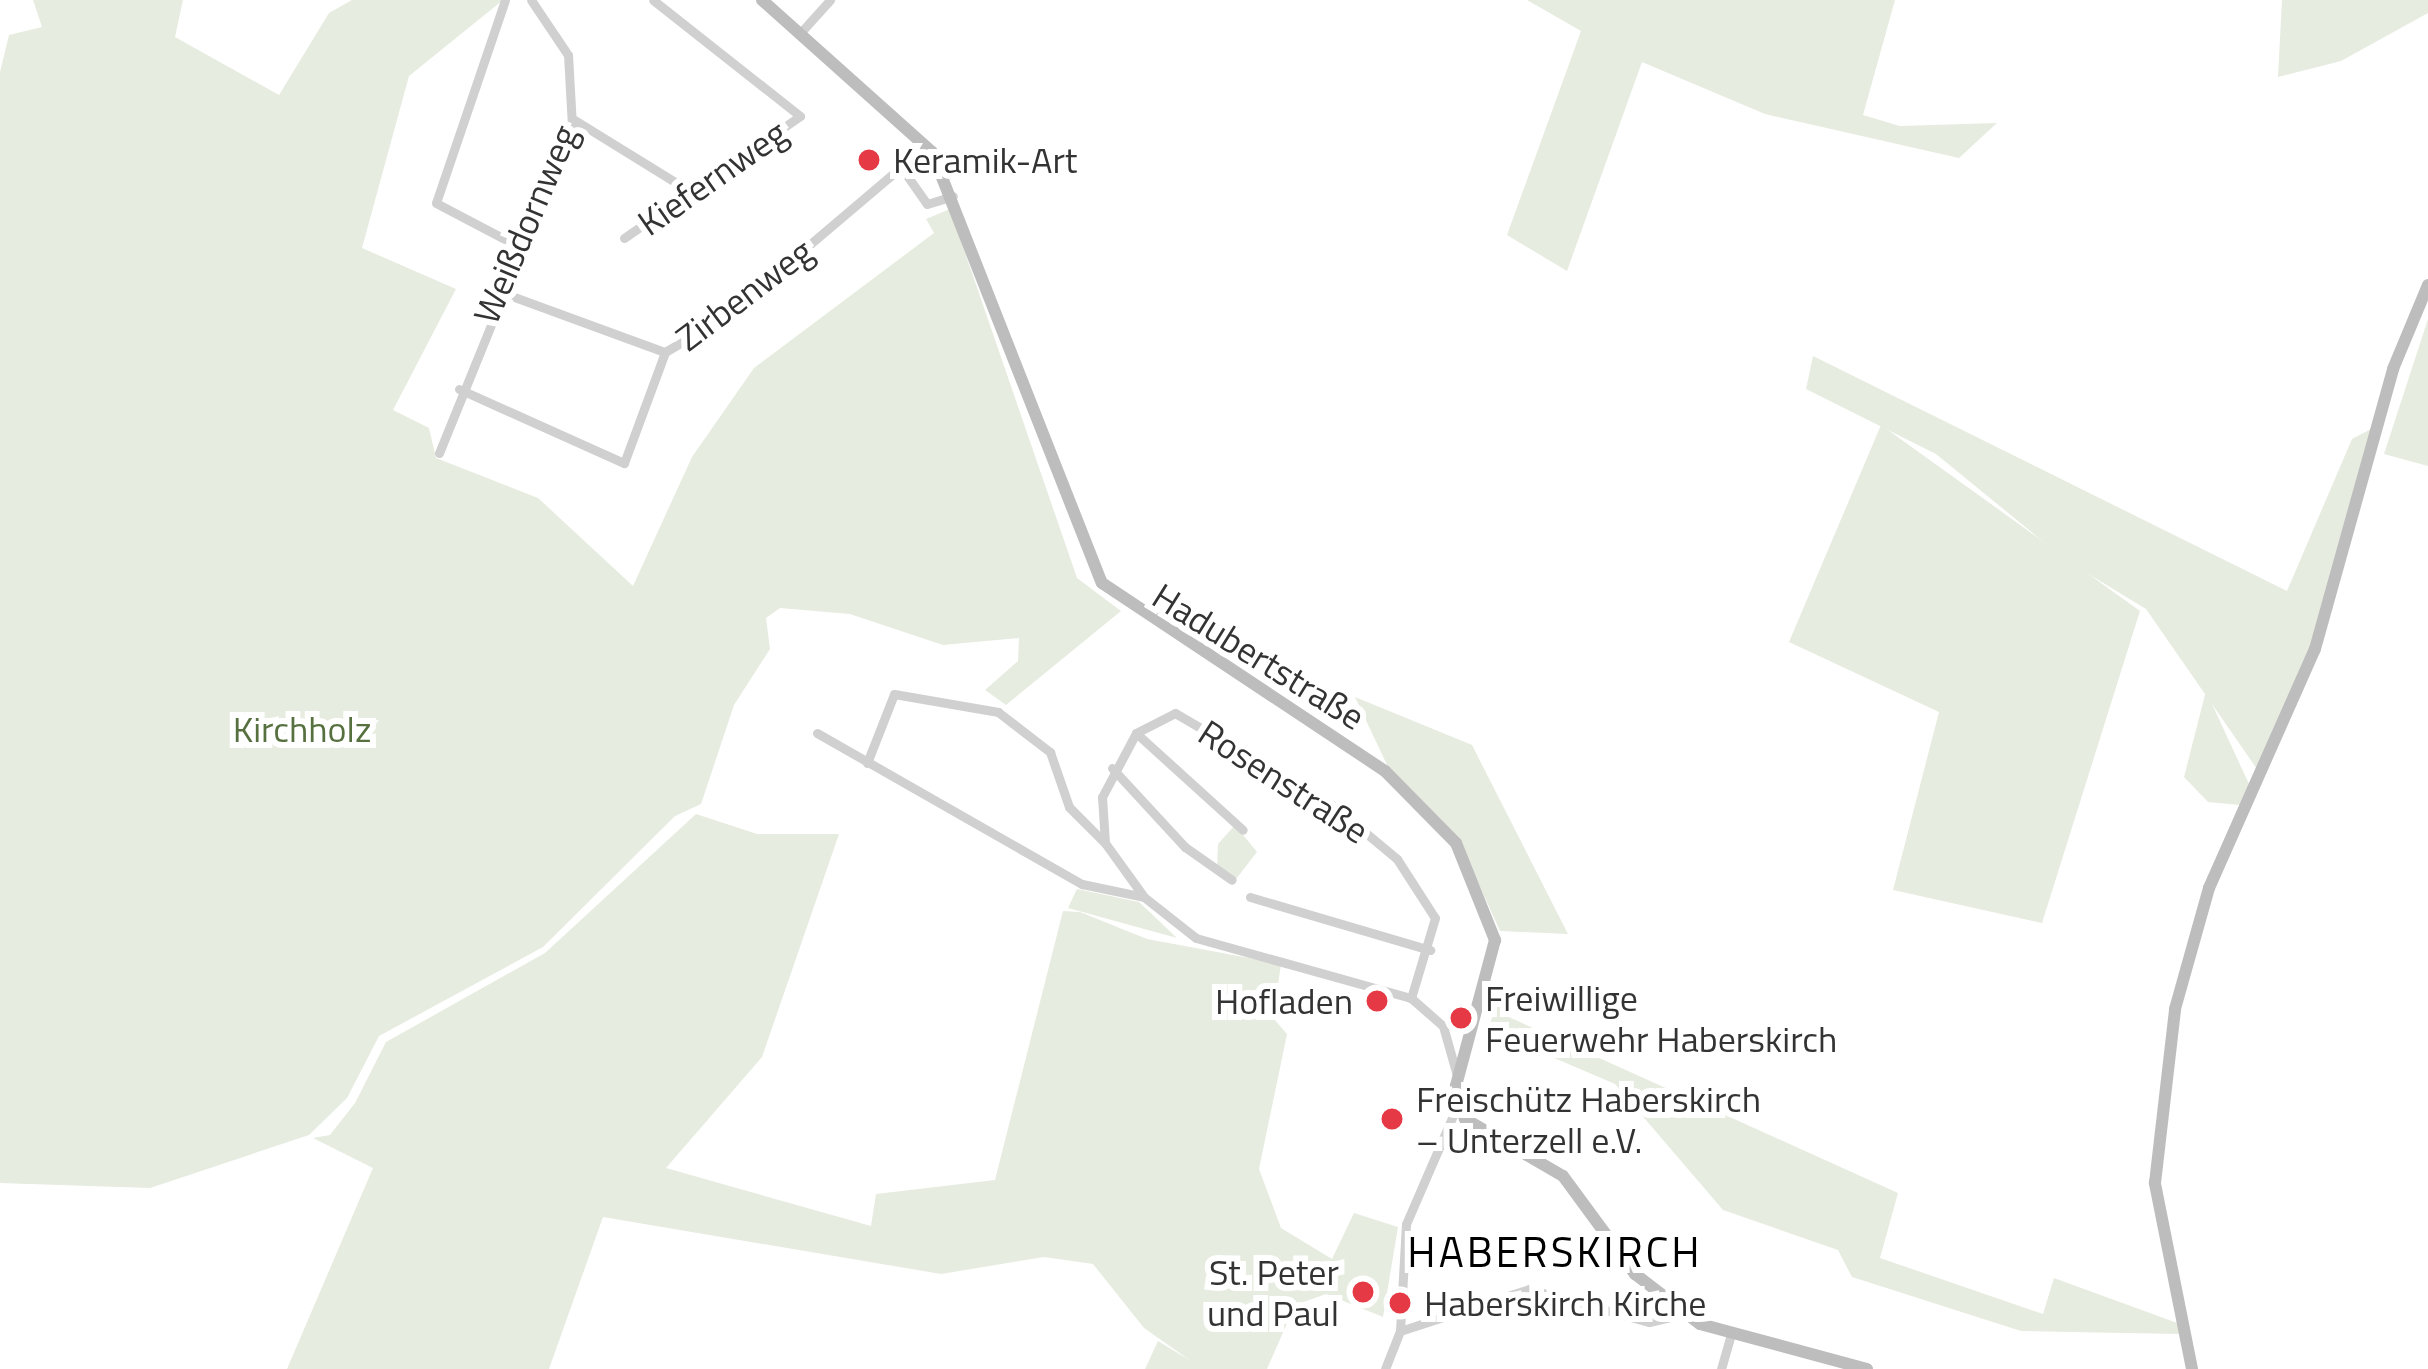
<!DOCTYPE html>
<html>
<head>
<meta charset="utf-8">
<style>
	body { margin:0 }
	#map { position:relative; width:2428px; height:1369px; overflow:hidden; background:#fff; font-family:"Titillium Web",sans-serif }
	div>[style] { position:absolute }
	.green>* { inset:0; background:#e6ecdf }
	.street>* { height:9px; margin:-4.5px; padding:0 4.5px; transform-origin:4.5px; border-radius:4.5px; background:#d0d0d0 }
	.secondary>* { height:12px; margin:-6px; padding:0 6px; transform-origin:6px; border-radius:6px; background:#bdbdbd }
	.dots>* { width:33px; height:33px; translate:-50% -50%; box-sizing:border-box; border:6px solid #fff; border-radius:50% }
	span { translate:-50% -50%; white-space:nowrap; text-align:center; line-height:1.15; -webkit-text-stroke:12px #fff; paint-order:stroke }
	.poi-label { font-size:36px; color:#333 }
	.left { translate:0 -50%; text-align:left }
	.right { translate:-100% -50%; text-align:right }
	.street-label { font-size:36px; color:#333 }
	.park-label { font-size:36px; color:#56703f }
	.quarter-label { font-size:42px; color:#000; letter-spacing:3px }
</style>
</head>
<body>
<div id="map">
	<div class="green">
		<i style="clip-path:polygon(33px 0,183px 0,175px 37px,279px 95px,329px 13px,352px 0,503px 0,409px 76px,362px 248px,456px 289px,393px 410px,429px 428px,436px 458px,538px 498px,633px 586px,692px 457px,754px 368px,934px 233px,926px 219px,950px 209px,1077px 578px,1121px 611px,1006px 705px,985px 690px,1018px 661px,1019px 638px,943px 645px,850px 614px,780px 608px,766px 618px,770px 649px,734px 705px,701px 804px,675px 816px,543px 947px,379px 1036px,347px 1098px,309px 1135px,150px 1188px,0 1183px,0 72px,9px 35px,42px 27px)"></i>
		<i style="clip-path:polygon(1527px 0,1895px 0,1863px 115px,1900px 126px,1997px 123px,1959px 158px,1765px 114px,1642px 62px,1567px 271px,1507px 235px,1581px 31px)"></i>
		<i style="clip-path:polygon(2282px 0,2428px 0,2428px 13px,2341px 61px,2278px 77px)"></i>
		<i style="clip-path:polygon(2428px 319px,2428px 466px,2384px 454px)"></i>
		<i style="clip-path:polygon(1813px 356px,2287px 591px,2352px 439px,2371px 429px,2310px 648px,2257px 769px,2146px 609px,2067px 561px,1936px 454px,1806px 389px)"></i>
		<i style="clip-path:polygon(1881px 425px,2140px 611px,2042px 923px,1893px 890px,1939px 712px,1789px 642px)"></i>
		<i style="clip-path:polygon(2206px 691px,2249px 784px,2240px 805px,2208px 802px,2184px 777px)"></i>
		<i style="clip-path:polygon(1355px 697px,1472px 745px,1568px 934px,1500px 931px,1458px 838px,1388px 767px)"></i>
		<i style="clip-path:polygon(696px 814px,757px 834px,839px 834px,762px 1057px,666px 1168px,871px 1226px,876px 1194px,995px 1180px,1063px 911px,1080px 912px,1147px 939px,1281px 964px,1273px 1018px,1287px 1034px,1259px 1169px,1281px 1228px,1332px 1259px,1354px 1213px,1398px 1227px,1383px 1317px,1326px 1294px,1295px 1305px,1267px 1369px,1145px 1369px,1158px 1341px,1191px 1361px,1144px 1328px,1093px 1264px,1044px 1257px,941px 1274px,603px 1217px,549px 1369px,287px 1369px,373px 1168px,313px 1138px,330px 1135px,355px 1103px,386px 1042px,545px 953px)"></i>
		<i style="clip-path:polygon(1235px 825px,1257px 852px,1236px 879px,1217px 869px,1218px 844px)"></i>
		<i style="clip-path:polygon(1077px 889px,1139px 902px,1177px 938px,1068px 908px)"></i>
		<i style="clip-path:polygon(1501px 999px,1502px 1014px,1898px 1193px,1880px 1258px,2043px 1314px,2054px 1278px,2180px 1324px,2181px 1334px,2021px 1331px,1852px 1277px,1838px 1250px,1723px 1210px,1615px 1084px,1487px 1029px)"></i>
	</div>
	<div class="street">
		<i style="left:505px;top:0;width:214px;rotate:108.8deg"></i>
		<i style="left:436px;top:203px;width:93px;rotate:27.7deg"></i>
		<i style="left:802px;top:31px;width:42px;rotate:-47.9deg"></i>
		<i style="left:573px;top:119px;width:141px;rotate:31.7deg"></i>
		<i style="left:624px;top:238px;width:214px;rotate:-34.7deg"></i>
		<i style="left:800px;top:116px;width:187px;rotate:-141.7deg"></i>
		<i style="left:498px;top:291px;width:178px;rotate:20.1deg"></i>
		<i style="left:665px;top:352px;width:67px;rotate:-30.4deg"></i>
		<i style="left:723px;top:318px;width:233px;rotate:-40.3deg"></i>
		<i style="left:901px;top:167px;width:45px;rotate:54.9deg"></i>
		<i style="left:927px;top:204px;width:27px;rotate:-17deg"></i>
		<i style="left:459px;top:389px;width:181px;rotate:24.2deg"></i>
		<i style="left:624px;top:463px;width:118px;rotate:-69.7deg"></i>
		<i style="left:439px;top:453px;width:353px;rotate:-67.9deg"></i>
		<i style="left:572px;top:126px;width:71px;rotate:-93.2deg"></i>
		<i style="left:568px;top:55px;width:66px;rotate:-123.9deg"></i>
		<i style="left:817px;top:733px;width:305px;rotate:29.7deg"></i>
		<i style="left:1082px;top:884px;width:63px;rotate:11.8deg"></i>
		<i style="left:1144px;top:897px;width:66px;rotate:38.3deg"></i>
		<i style="left:1196px;top:938px;width:223px;rotate:15.6deg"></i>
		<i style="left:1411px;top:998px;width:43px;rotate:41.2deg"></i>
		<i style="left:1443px;top:1026px;width:55px;rotate:74.2deg"></i>
		<i style="left:1136px;top:733px;width:144px;rotate:42.2deg"></i>
		<i style="left:867px;top:763px;width:74px;rotate:-68.6deg"></i>
		<i style="left:894px;top:694px;width:106px;rotate:9.8deg"></i>
		<i style="left:998px;top:712px;width:66px;rotate:37.6deg"></i>
		<i style="left:1050px;top:752px;width:58px;rotate:70.9deg"></i>
		<i style="left:1069px;top:807px;width:51px;rotate:45deg"></i>
		<i style="left:1112px;top:768px;width:108px;rotate:47.3deg"></i>
		<i style="left:1185px;top:847px;width:57px;rotate:35.1deg"></i>
		<i style="left:1144px;top:897px;width:67px;rotate:-125.8deg"></i>
		<i style="left:1105px;top:843px;width:46px;rotate:-93.7deg"></i>
		<i style="left:1102px;top:797px;width:72px;rotate:-62deg"></i>
		<i style="left:1136px;top:733px;width:44px;rotate:-27.1deg"></i>
		<i style="left:1175px;top:713px;width:181px;rotate:30.3deg"></i>
		<i style="left:1331px;top:804px;width:86px;rotate:39.8deg"></i>
		<i style="left:1397px;top:859px;width:70px;rotate:57.2deg"></i>
		<i style="left:1435px;top:918px;width:84px;rotate:106.7deg"></i>
		<i style="left:1250px;top:897px;width:188px;rotate:16.4deg"></i>
		<i style="left:1400px;top:1331px;width:136px;rotate:-18deg"></i>
		<i style="left:1529px;top:1289px;width:124px;rotate:15.4deg"></i>
		<i style="left:1649px;top:1322px;width:37px;rotate:-13deg"></i>
		<i style="left:1400px;top:1331px;width:107px;rotate:-86.8deg"></i>
		<i style="left:1406px;top:1224px;width:129px;rotate:-66.6deg"></i>
		<i style="left:1385px;top:1369px;width:41px;rotate:-68.5deg"></i>
		<i style="left:1721px;top:1369px;width:32px;rotate:-74deg"></i>
	</div>
	<div class="secondary">
		<i style="left:762px;top:0;width:228px;rotate:41.8deg"></i>
		<i style="left:932px;top:152px;width:463px;rotate:68.5deg"></i>
		<i style="left:1102px;top:583px;width:340px;rotate:33.6deg"></i>
		<i style="left:1385px;top:771px;width:101px;rotate:45.4deg"></i>
		<i style="left:1456px;top:843px;width:105px;rotate:68.1deg"></i>
		<i style="left:1495px;top:940px;width:151px;rotate:105deg"></i>
		<i style="left:1456px;top:1086px;width:34px;rotate:75deg"></i>
		<i style="left:1465px;top:1119px;width:113px;rotate:30.2deg"></i>
		<i style="left:1563px;top:1176px;width:122px;rotate:53.7deg"></i>
		<i style="left:1635px;top:1274px;width:82px;rotate:37.6deg"></i>
		<i style="left:1700px;top:1324px;width:173px;rotate:15.1deg"></i>
		<i style="left:2192px;top:1369px;width:190px;rotate:-101.3deg"></i>
		<i style="left:2155px;top:1183px;width:175px;rotate:-83.4deg"></i>
		<i style="left:2175px;top:1009px;width:126px;rotate:-74.3deg"></i>
		<i style="left:2209px;top:888px;width:261px;rotate:-66.1deg"></i>
		<i style="left:2315px;top:649px;width:291px;rotate:-74.4deg"></i>
		<i style="left:2393px;top:369px;width:91px;rotate:-67.4deg"></i>
	</div>
	<div class="dots">
		<i style="left:869px;top:160px;background:#e63946"></i>
		<i style="left:1377px;top:1001px;background:#e63946"></i>
		<i style="left:1461px;top:1018px;background:#e63946"></i>
		<i style="left:1392px;top:1119px;background:#e63946"></i>
		<i style="left:1363px;top:1292px;background:#e63946"></i>
		<i style="left:1400px;top:1303px;background:#e63946"></i>
	</div>
	<div class="poi-label">
		<span class="left" style="left:893px;top:160px">Keramik-Art</span>
		<span class="left" style="left:1485px;top:1018px">Freiwillige<br>Feuerwehr Haberskirch</span>
		<span class="right" style="left:1353px;top:1001px">Hofladen</span>
		<span class="left" style="left:1416px;top:1119px">Freischütz Haberskirch<br>– Unterzell e.V.</span>
		<span class="right" style="left:1339px;top:1292px">St. Peter<br>und Paul</span>
		<span class="left" style="left:1424px;top:1303px">Haberskirch Kirche</span>
	</div>
	<div class="street-label">
		<span style="left:712px;top:177px;rotate:-35deg">Kiefernweg</span>
		<span style="left:525px;top:224px;rotate:-67deg">Weißdornweg</span>
		<span style="left:744px;top:294px;rotate:-37deg">Zirbenweg</span>
		<span style="left:1259px;top:656px;rotate:32deg">Hadubertstraße</span>
		<span style="left:1284px;top:781px;rotate:33deg">Rosenstraße</span>
	</div>
	<div class="park-label">
		<span style="left:302px;top:729px">Kirchholz</span>
	</div>
	<div class="quarter-label">
		<span style="left:1555px;top:1251px">HABERSKIRCH</span>
	</div>
</div>
</body>
</html>
